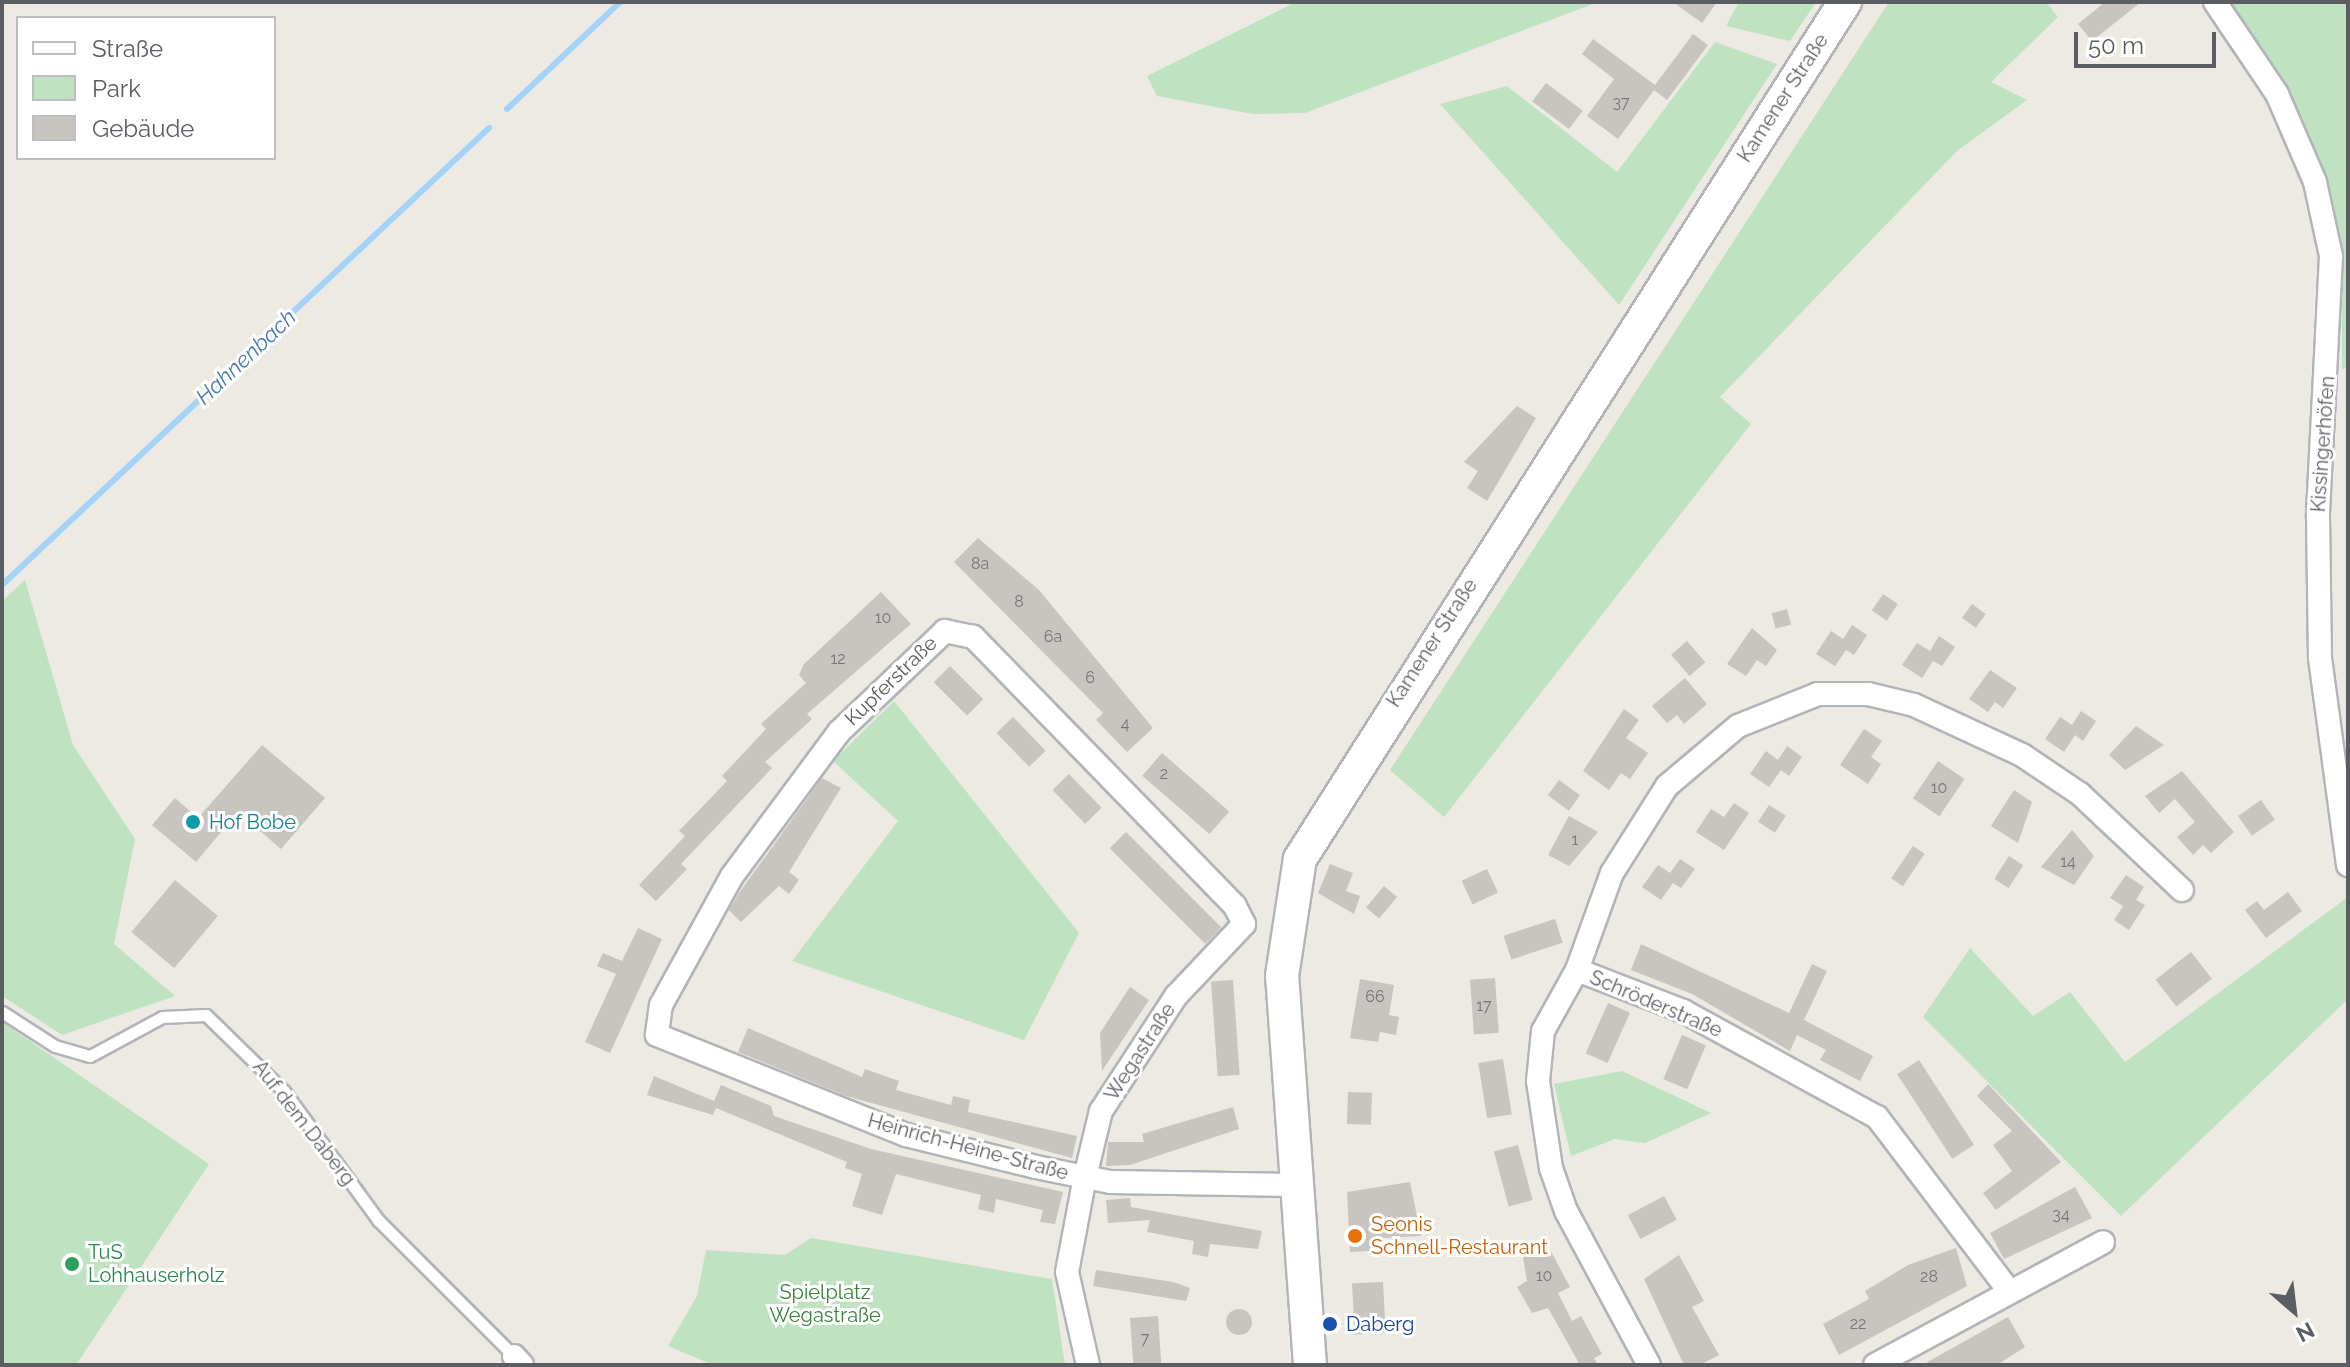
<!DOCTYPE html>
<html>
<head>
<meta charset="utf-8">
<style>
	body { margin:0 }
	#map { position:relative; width:2350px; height:1367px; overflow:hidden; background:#eceae2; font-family:Raleway,sans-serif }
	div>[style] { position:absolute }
	.green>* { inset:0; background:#bfe2c0 }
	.stream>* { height:6px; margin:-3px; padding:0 3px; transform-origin:3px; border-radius:3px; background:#a4d3f9 }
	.building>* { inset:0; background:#c8c4bf; transform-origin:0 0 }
	.round { border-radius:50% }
	.roads { filter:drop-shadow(2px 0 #b2b4b8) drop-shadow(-2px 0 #b2b4b8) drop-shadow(0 2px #b2b4b8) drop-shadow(0 -2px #b2b4b8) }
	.service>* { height:11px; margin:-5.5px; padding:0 5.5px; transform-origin:5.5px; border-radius:5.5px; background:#fff }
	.minor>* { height:22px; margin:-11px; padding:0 11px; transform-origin:11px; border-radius:11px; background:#fff }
	.secondary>* { height:32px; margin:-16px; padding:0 16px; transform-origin:16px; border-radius:16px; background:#fff }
	.dots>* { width:22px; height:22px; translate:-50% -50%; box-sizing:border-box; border:4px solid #fff; border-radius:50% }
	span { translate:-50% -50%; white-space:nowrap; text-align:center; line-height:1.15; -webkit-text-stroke:6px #fff; paint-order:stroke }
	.number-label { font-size:16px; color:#767779 }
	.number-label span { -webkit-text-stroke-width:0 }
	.street-label { font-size:20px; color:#5a5d62 }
	.culture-label { font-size:20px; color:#0d838f }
	.left { translate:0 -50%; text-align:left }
	.food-label { font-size:20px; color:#c56008 }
	.leisure-label { font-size:20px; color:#27864d }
	.park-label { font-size:20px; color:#3a813e }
	.transit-label { font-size:20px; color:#164399 }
	.water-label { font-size:22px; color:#4679b2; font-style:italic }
	.frame { position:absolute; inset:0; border:4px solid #5a5d62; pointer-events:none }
	.legend { position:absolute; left:16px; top:16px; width:260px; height:144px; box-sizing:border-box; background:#fff; border:2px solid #bdbec0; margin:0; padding:10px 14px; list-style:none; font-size:24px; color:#5a5d62 }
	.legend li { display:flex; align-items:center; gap:16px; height:40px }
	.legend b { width:40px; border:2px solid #bdbec0 }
	.north { position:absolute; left:2254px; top:1271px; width:80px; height:80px; -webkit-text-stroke:6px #fff; paint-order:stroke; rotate:152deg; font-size:22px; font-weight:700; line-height:32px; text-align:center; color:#5a5d62 }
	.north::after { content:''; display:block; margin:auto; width:28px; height:36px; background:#5a5d62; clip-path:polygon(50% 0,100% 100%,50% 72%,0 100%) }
	.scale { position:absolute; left:2074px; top:32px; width:142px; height:36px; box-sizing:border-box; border:4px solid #5a5d62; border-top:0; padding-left:10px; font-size:24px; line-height:28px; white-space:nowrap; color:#5a5d62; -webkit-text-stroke:6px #fff; paint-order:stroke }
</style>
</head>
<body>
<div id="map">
	<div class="green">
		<i style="clip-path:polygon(1296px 2px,1598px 2px,1305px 113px,1253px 114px,1157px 96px,1147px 76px)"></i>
		<i style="clip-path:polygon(1739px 2px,1816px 2px,1790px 41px,1726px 26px)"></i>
		<i style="clip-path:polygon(1889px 2px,2046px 2px,2058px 17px,1991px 82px,2027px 100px,1957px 151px,1720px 397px,1751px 424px,1444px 817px,1390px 770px)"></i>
		<i style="clip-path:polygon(2226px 2px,2348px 2px,2348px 365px,2342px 370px,2342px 258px,2324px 192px)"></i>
		<i style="clip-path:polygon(1715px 42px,1777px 64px,1619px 305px,1440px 104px,1507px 86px,1617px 172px)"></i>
		<i style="clip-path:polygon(25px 580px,73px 745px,135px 839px,114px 944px,175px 996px,62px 1035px,2px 996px,2px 601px)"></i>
		<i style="clip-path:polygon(894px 701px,1079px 933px,1024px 1040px,792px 961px,898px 821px,833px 761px)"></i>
		<i style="clip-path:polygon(2348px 897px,2348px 999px,2121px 1216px,1923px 1017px,1970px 948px,2033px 1016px,2070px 992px,2125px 1062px)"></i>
		<i style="clip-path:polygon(2px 1022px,209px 1164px,76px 1365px,2px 1365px)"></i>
		<i style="clip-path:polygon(1622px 1071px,1711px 1113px,1645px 1143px,1615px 1139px,1571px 1156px,1554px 1084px)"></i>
		<i style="clip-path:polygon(811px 1238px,1052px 1279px,1065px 1365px,713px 1365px,668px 1346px,697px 1296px,706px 1250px,785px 1255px)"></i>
	</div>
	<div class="stream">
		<i style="left:507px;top:109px;width:156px;rotate:-43.4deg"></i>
		<i style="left:2px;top:585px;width:668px;rotate:-43.18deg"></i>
	</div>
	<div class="building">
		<i style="clip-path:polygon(1673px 2px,1717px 2px,1702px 23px)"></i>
		<i style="clip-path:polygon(2105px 2px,2141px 2px,2092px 41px,2078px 24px)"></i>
		<i style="clip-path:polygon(1693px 34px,1708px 45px,1667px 100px,1654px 90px,1618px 139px,1587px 116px,1614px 79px,1582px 54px,1593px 39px,1655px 85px)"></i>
		<i style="left:1546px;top:83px;width:46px;height:23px;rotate:37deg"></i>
		<i style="clip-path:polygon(1517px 406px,1536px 418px,1487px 501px,1467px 488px,1478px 471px,1464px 462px)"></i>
		<i style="clip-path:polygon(978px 538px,1039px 590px,1153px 728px,1127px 752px,1096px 720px,1103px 713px,954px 562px)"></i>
		<i style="clip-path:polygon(881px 592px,911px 624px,807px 714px,812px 719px,765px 762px,772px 768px,681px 864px,687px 869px,656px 901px,639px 885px,685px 836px,679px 831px,727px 781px,722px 776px,766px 729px,761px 724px,806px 683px,799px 675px,804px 664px)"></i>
		<i style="left:1883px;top:594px;width:18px;height:20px;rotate:34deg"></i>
		<i style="left:1972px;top:604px;width:17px;height:17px;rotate:36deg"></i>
		<i style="left:1787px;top:609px;width:16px;height:16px;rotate:75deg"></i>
		<i style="clip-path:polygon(1852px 625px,1867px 635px,1854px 655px,1846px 650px,1835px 666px,1816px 654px,1831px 631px,1843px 639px)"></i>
		<i style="clip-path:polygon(1752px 628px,1777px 650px,1766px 666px,1757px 660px,1746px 676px,1727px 664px)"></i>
		<i style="clip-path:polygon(1939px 636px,1955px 647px,1942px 666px,1933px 661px,1922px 678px,1902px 665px,1917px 643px,1930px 651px)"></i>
		<i style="left:1687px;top:641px;width:28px;height:21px;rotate:49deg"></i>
		<i style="left:950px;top:666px;width:47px;height:23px;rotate:45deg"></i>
		<i style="clip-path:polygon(1990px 670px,2017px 688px,2003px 708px,1995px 702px,1988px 712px,1969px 699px)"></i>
		<i style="clip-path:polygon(1685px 678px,1707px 704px,1684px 724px,1677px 715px,1667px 723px,1652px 706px)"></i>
		<i style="clip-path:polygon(1624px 709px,1639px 720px,1626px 738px,1648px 753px,1630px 779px,1621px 773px,1609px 790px,1583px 771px)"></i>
		<i style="clip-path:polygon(2081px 711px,2096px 721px,2083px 741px,2075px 735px,2064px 752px,2045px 739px,2060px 717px,2072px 725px)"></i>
		<i style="left:1013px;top:717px;width:47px;height:23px;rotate:46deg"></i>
		<i style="clip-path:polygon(2136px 726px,2164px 745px,2125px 770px,2109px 755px)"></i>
		<i style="clip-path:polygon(1864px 729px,1882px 741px,1871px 757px,1881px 764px,1868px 784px,1840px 765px)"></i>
		<i style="clip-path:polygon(262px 745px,325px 798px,281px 849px,238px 812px,196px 862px,152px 825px,175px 798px,198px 818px)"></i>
		<i style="clip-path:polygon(1787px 746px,1802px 757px,1789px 776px,1781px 770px,1769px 787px,1750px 774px,1766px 751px,1778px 760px)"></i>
		<i style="left:1162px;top:753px;width:89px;height:30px;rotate:41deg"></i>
		<i style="left:1938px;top:761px;width:32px;height:45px;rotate:34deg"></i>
		<i style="clip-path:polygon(2182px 771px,2234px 832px,2211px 853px,2203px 845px,2193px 855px,2177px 837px,2195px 822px,2175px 799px,2159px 813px,2145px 796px)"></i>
		<i style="left:1069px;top:774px;width:47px;height:23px;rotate:46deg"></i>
		<i style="clip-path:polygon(822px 778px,841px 788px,789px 872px,799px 880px,789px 894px,779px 886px,741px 922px,729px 910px,739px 893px)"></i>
		<i style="left:1559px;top:780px;width:26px;height:19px;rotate:36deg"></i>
		<i style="clip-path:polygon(2014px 790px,2032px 802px,2018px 843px,1991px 826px)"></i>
		<i style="left:2261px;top:800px;width:24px;height:28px;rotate:55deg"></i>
		<i style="clip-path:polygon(1734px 803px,1749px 813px,1724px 850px,1696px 832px,1711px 809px,1724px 817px)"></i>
		<i style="left:1769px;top:805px;width:20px;height:20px;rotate:33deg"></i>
		<i style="clip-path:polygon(1569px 816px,1598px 832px,1569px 866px,1548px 855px)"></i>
		<i style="clip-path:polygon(2072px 830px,2094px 856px,2074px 885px,2041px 867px)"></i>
		<i style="left:1126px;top:832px;width:135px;height:23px;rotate:45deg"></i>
		<i style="left:1913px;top:846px;width:14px;height:39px;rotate:34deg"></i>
		<i style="left:2009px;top:856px;width:17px;height:27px;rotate:33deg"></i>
		<i style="clip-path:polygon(1680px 859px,1695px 869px,1681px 888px,1673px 883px,1661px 900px,1642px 887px,1658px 865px,1670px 873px)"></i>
		<i style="clip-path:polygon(1330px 864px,1353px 873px,1346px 891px,1360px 896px,1354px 914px,1318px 893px)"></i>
		<i style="left:1487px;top:869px;width:26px;height:28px;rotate:65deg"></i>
		<i style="clip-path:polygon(2126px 875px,2144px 887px,2136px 900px,2145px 905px,2129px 930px,2114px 920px,2123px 906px,2110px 898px)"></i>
		<i style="left:175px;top:880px;width:56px;height:68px;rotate:40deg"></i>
		<i style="left:1384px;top:886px;width:17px;height:28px;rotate:40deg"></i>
		<i style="clip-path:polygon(2288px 892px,2302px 911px,2266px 938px,2245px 910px,2257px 901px,2264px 910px)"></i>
		<i style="left:1555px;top:919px;width:25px;height:54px;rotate:72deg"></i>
		<i style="clip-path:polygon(638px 928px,662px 939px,610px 1053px,585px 1042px,616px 974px,597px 966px,603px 953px,622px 961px)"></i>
		<i style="clip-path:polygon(1641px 944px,1789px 1013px,1812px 964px,1827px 971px,1804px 1020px,1873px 1056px,1860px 1081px,1820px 1060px,1826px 1050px,1797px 1035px,1790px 1051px,1692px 994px,1631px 970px)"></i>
		<i style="left:2191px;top:952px;width:34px;height:45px;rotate:52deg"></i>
		<i style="left:1495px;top:978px;width:55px;height:25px;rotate:86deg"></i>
		<i style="clip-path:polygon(1360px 979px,1394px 985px,1389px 1015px,1399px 1017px,1396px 1035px,1380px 1032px,1378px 1042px,1350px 1038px)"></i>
		<i style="left:1233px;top:980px;width:95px;height:22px;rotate:86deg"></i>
		<i style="clip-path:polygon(1130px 987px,1149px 1000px,1102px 1071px,1100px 1033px)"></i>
		<i style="left:1608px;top:1003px;width:24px;height:55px;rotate:24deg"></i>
		<i style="clip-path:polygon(748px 1028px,862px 1077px,865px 1069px,899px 1081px,896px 1090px,951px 1105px,953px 1096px,970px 1100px,968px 1112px,1077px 1136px,1072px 1158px,846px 1096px,738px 1052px)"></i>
		<i style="left:1682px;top:1035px;width:26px;height:48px;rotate:23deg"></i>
		<i style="left:1503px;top:1059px;width:56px;height:25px;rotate:81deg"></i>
		<i style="left:1919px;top:1060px;width:101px;height:26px;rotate:57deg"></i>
		<i style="clip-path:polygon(654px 1076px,714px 1101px,721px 1085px,771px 1106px,774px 1116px,871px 1149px,1063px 1192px,1055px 1224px,1040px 1222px,1043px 1210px,996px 1199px,994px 1213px,978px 1209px,981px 1195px,896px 1174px,882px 1215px,852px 1206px,862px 1174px,845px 1168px,847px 1162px,716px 1108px,713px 1115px,647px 1095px)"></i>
		<i style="clip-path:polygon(1988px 1084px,2061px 1162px,1996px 1210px,1983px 1193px,2012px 1171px,1993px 1145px,2012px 1131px,1977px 1096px)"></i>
		<i style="left:1348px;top:1092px;width:24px;height:32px;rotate:2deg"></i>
		<i style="clip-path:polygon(1233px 1107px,1239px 1129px,1130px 1165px,1106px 1166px,1108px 1142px,1144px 1142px,1142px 1134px)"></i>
		<i style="left:1518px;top:1145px;width:57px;height:25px;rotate:75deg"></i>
		<i style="clip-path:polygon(1410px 1182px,1421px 1236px,1384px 1238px,1385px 1250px,1350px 1252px,1347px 1192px)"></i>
		<i style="clip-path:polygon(2075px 1187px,2092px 1218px,2004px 1259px,1990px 1233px)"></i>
		<i style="left:1664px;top:1196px;width:27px;height:41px;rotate:62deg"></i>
		<i style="clip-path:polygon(1130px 1198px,1131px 1207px,1262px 1231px,1258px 1249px,1210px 1244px,1208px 1257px,1192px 1254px,1194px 1241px,1147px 1232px,1150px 1220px,1108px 1223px,1106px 1200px)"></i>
		<i style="clip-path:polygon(1547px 1244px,1570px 1287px,1558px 1293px,1572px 1321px,1581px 1316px,1602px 1354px,1594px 1358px,1598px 1365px,1580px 1365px,1548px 1308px,1532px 1313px,1517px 1287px,1527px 1281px,1523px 1257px)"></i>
		<i style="clip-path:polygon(1956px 1248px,1967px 1286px,1839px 1355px,1823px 1324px,1869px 1299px,1865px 1291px,1908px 1265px)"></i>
		<i style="clip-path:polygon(1679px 1255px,1704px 1301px,1692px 1307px,1719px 1355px,1700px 1365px,1684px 1365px,1644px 1279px)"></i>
		<i style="clip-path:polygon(1096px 1270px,1173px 1282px,1190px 1288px,1186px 1301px,1093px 1286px)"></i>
		<i style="left:1383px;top:1282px;width:51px;height:31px;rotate:87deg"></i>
		<i class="round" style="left:1226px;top:1309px;width:26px;height:26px"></i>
		<i style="left:1158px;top:1316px;width:49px;height:28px;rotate:86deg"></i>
		<i style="clip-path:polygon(2008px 1317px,2025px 1347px,1997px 1365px,1922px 1365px)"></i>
	</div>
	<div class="roads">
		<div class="service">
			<i style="left:2px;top:1012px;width:63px;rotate:32.7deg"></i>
			<i style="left:55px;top:1046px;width:36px;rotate:16deg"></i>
			<i style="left:90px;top:1056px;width:82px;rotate:-28.4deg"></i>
			<i style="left:162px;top:1017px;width:44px;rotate:-2.6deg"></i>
			<i style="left:206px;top:1015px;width:109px;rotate:44.3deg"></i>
			<i style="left:284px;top:1091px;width:160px;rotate:53.9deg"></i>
			<i style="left:378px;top:1220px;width:192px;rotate:45deg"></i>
		</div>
		<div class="minor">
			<i style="left:2215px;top:2px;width:111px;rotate:56deg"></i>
			<i style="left:2277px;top:94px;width:96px;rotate:66.6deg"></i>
			<i style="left:2315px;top:182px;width:76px;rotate:77.8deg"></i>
			<i style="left:2331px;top:256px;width:261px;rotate:92.9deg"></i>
			<i style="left:2318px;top:517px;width:141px;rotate:89.2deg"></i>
			<i style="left:2320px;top:658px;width:209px;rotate:82.3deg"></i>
			<i style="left:1577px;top:970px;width:103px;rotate:-70.2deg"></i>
			<i style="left:1612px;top:873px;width:103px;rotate:-57.7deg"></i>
			<i style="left:1667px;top:786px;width:93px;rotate:-40.2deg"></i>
			<i style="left:1738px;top:726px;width:86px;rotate:-21.8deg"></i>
			<i style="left:1818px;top:694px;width:50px"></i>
			<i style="left:1868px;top:694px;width:47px;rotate:13.4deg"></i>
			<i style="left:1914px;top:705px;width:119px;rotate:24.8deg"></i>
			<i style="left:2022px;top:755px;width:70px;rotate:33.9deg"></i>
			<i style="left:2080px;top:794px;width:140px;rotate:43.3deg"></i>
			<i style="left:514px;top:1356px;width:12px;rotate:48deg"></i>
			<i style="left:1088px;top:1365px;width:95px;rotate:-102.7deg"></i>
			<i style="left:1067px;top:1272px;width:97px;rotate:-79.3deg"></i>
			<i style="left:1085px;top:1177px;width:68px;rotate:-76.4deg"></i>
			<i style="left:1101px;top:1111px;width:137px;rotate:-56.9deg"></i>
			<i style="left:1176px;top:996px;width:99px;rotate:-46.6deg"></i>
			<i style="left:1244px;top:924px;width:20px;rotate:-117deg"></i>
			<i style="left:1235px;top:906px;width:376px;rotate:-134.2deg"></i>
			<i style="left:973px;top:637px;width:29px;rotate:-168deg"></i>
			<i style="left:945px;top:631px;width:146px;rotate:136.4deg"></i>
			<i style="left:839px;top:732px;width:179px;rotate:126.6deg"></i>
			<i style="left:732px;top:876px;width:147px;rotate:118.8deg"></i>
			<i style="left:661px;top:1005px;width:30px;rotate:98deg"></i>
			<i style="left:657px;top:1035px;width:268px;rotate:21.9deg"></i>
			<i style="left:906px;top:1135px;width:134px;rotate:13.8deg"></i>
			<i style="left:1036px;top:1167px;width:50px;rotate:11.5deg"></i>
			<i style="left:1085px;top:1177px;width:26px;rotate:11deg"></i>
			<i style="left:1111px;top:1182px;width:184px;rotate:0.9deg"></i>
			<i style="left:1649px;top:1365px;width:175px;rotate:-118.3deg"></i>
			<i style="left:1566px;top:1211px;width:46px;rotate:-109.2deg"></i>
			<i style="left:1551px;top:1168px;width:88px;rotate:-98.5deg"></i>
			<i style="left:1538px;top:1081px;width:50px;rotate:-84.3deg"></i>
			<i style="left:1543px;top:1031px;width:70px;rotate:-60.9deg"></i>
			<i style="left:1577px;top:970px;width:114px;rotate:21.1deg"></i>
			<i style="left:1683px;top:1011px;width:221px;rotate:28.7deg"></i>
			<i style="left:1877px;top:1117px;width:218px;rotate:52.8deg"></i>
			<i style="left:1875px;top:1365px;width:259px;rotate:-28.3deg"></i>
		</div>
		<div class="secondary">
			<i style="left:1310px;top:1365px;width:390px;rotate:-94.1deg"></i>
			<i style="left:1282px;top:976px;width:118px;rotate:-81.3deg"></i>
			<i style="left:1300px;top:859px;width:1016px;rotate:-57.55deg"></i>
		</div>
	</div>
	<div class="dots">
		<i style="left:193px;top:822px;background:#0f9aa8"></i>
		<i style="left:1355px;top:1236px;background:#e8710a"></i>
		<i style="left:72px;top:1264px;background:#2e9e5b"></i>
		<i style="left:1330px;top:1324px;background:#1a4fb4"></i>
	</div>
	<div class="number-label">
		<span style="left:1621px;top:103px">37</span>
		<span style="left:980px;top:564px">8a</span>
		<span style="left:1019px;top:602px">8</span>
		<span style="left:883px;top:618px">10</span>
		<span style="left:1053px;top:637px">6a</span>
		<span style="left:838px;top:659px">12</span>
		<span style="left:1090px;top:678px">6</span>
		<span style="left:1125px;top:724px">4</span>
		<span style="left:1164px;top:774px">2</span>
		<span style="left:1939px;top:788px">10</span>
		<span style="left:1575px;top:840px">1</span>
		<span style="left:2068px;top:862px">14</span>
		<span style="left:1375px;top:997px">66</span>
		<span style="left:1484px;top:1006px">17</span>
		<span style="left:2061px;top:1215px">34</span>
		<span style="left:1544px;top:1276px">10</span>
		<span style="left:1929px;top:1277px">28</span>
		<span style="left:1858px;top:1324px">22</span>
		<span style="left:1145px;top:1339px">7</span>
	</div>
	<div class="street-label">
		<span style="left:1783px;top:98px;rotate:-57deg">Kamener Straße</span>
		<span style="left:2323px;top:444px;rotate:-86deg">Kissingerhöfen</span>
		<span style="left:1432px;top:643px;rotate:-57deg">Kamener Straße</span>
		<span style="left:891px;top:681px;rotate:-44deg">Kupferstraße</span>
		<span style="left:1656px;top:1004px;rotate:23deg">Schröderstraße</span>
		<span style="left:1140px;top:1052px;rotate:-57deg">Wegastraße</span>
		<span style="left:304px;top:1123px;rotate:52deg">Auf dem Daberg</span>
		<span style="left:968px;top:1147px;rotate:15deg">Heinrich-Heine-Straße</span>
	</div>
	<div class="culture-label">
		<span class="left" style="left:209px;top:822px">Hof Bobe</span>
	</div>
	<div class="food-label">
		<span class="left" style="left:1371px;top:1236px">Seonis<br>Schnell-Restaurant</span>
	</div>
	<div class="leisure-label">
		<span class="left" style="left:88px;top:1264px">TuS<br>Lohhauserholz</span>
	</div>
	<div class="park-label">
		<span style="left:825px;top:1304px">Spielplatz<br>Wegastraße</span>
	</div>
	<div class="transit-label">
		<span class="left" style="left:1346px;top:1324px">Daberg</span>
	</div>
	<div class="water-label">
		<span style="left:246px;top:357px;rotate:-43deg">Hahnenbach</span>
	</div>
	<div class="frame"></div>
	<ul class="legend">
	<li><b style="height:10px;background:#fff"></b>Straße</li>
	<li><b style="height:22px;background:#bfe2c0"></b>Park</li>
	<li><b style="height:22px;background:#c8c4bf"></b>Gebäude</li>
	</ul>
	<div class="north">N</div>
	<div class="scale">50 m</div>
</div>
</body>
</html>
